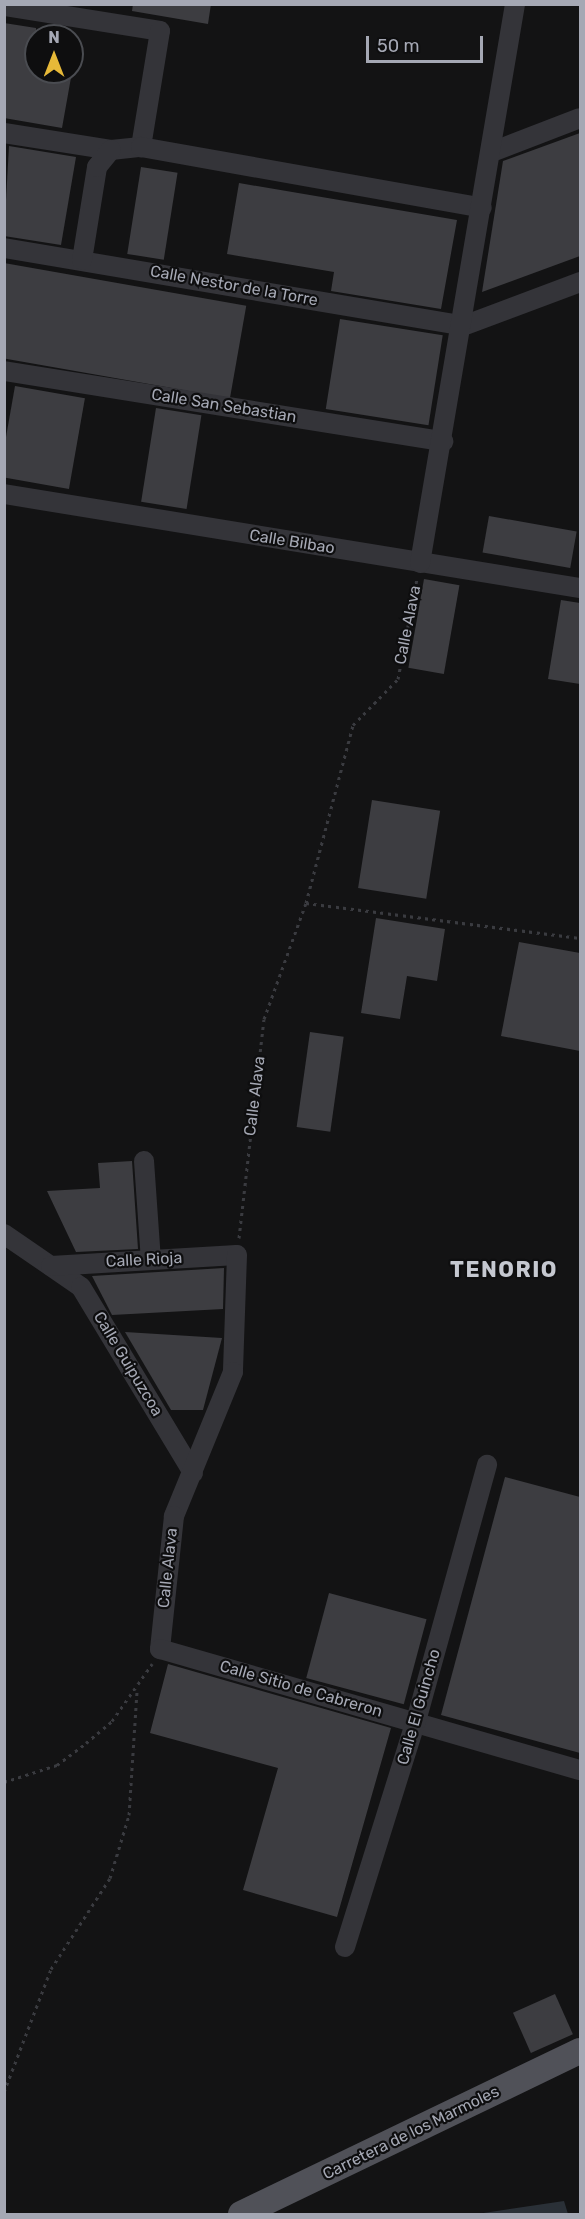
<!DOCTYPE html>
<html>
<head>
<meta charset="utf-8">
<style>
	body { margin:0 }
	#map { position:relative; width:585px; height:2219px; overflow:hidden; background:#131314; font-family:Rubik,sans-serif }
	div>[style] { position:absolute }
	.water>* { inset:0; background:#2a3037 }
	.building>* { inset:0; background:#3d3d41; transform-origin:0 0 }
	.path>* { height:3px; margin-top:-1.5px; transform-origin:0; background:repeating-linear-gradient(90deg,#3a3b40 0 3px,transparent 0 7.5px) }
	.minor>* { height:20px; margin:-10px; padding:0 10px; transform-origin:10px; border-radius:10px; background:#343439 }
	.major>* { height:26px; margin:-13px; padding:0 13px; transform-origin:13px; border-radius:13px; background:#505158 }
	span { translate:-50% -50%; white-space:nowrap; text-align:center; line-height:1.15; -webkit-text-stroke:4.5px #0e0e0f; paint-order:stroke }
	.street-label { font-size:16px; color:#a5a8b4 }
	.district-label { font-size:22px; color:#c5c8d0; font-weight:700; letter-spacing:1.5px }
	.frame { position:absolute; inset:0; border:6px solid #a5a8b4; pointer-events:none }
	.north { position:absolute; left:24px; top:24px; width:60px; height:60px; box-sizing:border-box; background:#0e0e0f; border:2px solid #4a4c51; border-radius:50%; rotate:0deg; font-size:16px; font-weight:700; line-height:24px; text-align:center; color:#a5a8b4 }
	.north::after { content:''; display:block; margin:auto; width:21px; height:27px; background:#e7b938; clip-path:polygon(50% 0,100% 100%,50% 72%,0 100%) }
	.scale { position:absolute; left:366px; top:36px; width:117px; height:27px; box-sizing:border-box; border:3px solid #a5a8b4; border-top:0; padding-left:8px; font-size:18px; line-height:21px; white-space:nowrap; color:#a5a8b4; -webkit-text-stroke:4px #0e0e0f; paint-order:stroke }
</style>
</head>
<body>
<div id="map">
	<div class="water">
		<i style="clip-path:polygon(564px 2201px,568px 2214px,477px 2214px)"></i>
	</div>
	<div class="building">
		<i style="clip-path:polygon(133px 4px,211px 4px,208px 24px,132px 11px)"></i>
		<i style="clip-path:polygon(4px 23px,36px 28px,36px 72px,72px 72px,62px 128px,4px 118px)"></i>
		<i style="clip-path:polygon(580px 133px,580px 256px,482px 292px,503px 161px)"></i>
		<i style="clip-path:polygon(9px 146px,76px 157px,61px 245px,4px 236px)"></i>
		<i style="left:141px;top:167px;width:37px;height:88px;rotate:9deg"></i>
		<i style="clip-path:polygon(239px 183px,457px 220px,441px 309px,331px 291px,334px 272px,227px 254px)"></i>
		<i style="left:4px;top:263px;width:246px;height:94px;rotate:10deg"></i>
		<i style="left:340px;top:319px;width:104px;height:91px;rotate:9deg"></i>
		<i style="left:15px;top:386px;width:71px;height:92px;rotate:10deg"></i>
		<i style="left:156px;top:408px;width:46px;height:95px;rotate:9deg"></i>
		<i style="left:489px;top:516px;width:89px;height:37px;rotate:10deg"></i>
		<i style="left:424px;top:579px;width:36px;height:90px;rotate:10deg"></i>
		<i style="clip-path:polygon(561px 600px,580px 603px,580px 684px,548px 679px)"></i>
		<i style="left:372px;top:800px;width:69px;height:89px;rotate:9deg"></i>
		<i style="clip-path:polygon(376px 918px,445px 929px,437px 981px,407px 976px,400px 1019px,361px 1013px)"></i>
		<i style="clip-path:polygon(519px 942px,580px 953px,580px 1051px,501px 1036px)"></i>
		<i style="left:310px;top:1032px;width:34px;height:96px;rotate:8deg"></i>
		<i style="clip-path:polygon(132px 1161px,138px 1249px,76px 1252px,47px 1191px,100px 1188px,98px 1163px)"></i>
		<i style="clip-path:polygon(224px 1268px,223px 1309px,112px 1315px,92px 1276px)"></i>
		<i style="clip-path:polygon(125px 1332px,222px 1338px,203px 1410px,171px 1410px)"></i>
		<i style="clip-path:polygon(505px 1477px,580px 1497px,580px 1753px,441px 1715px)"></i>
		<i style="left:329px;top:1593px;width:101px;height:88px;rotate:15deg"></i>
		<i style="clip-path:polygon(168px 1664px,391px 1728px,337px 1917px,243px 1890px,278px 1768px,150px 1733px)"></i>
		<i style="left:555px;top:1994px;width:44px;height:46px;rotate:66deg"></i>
	</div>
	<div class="path">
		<i style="left:306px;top:903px;width:276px;rotate:7.3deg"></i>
		<i style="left:239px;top:1238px;width:220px;rotate:-83.5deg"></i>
		<i style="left:264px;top:1019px;width:123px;rotate:-70.1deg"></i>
		<i style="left:306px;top:903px;width:184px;rotate:-75.2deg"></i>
		<i style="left:353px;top:725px;width:64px;rotate:-45.6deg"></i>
		<i style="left:398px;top:679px;width:103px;rotate:-79.3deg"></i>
		<i style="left:4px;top:1782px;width:56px;rotate:-17.8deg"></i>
		<i style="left:57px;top:1765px;width:36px;rotate:-37deg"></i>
		<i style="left:86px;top:1743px;width:34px;rotate:-40deg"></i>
		<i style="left:112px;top:1721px;width:70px;rotate:-54.9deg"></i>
		<i style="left:4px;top:2092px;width:132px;rotate:-69.1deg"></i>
		<i style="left:51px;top:1969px;width:108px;rotate:-57deg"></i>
		<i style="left:110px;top:1878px;width:66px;rotate:-73.2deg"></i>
		<i style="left:129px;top:1815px;width:125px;rotate:-86.3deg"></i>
	</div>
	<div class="minor">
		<i style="left:4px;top:6px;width:158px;rotate:9.1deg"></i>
		<i style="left:160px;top:31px;width:118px;rotate:99.3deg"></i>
		<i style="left:4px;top:133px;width:108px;rotate:9deg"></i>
		<i style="left:111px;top:150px;width:30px;rotate:-6deg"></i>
		<i style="left:141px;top:147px;width:346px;rotate:10.1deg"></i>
		<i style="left:492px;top:152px;width:94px;rotate:-21.1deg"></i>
		<i style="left:4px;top:248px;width:466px;rotate:9.6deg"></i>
		<i style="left:463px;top:326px;width:125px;rotate:-20.6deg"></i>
		<i style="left:82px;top:260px;width:94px;rotate:-80.8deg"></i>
		<i style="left:97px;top:167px;width:22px;rotate:-51deg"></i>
		<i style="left:4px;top:371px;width:445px;rotate:9.1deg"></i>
		<i style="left:4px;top:494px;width:584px;rotate:9.27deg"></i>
		<i style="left:420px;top:563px;width:567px;rotate:-80.35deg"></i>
		<i style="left:144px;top:1161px;width:99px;rotate:86deg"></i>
		<i style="left:4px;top:1234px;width:93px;rotate:34.5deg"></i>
		<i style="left:81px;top:1287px;width:217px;rotate:58.9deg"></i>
		<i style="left:51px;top:1266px;width:186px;rotate:-3.4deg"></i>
		<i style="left:237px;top:1255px;width:117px;rotate:92deg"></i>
		<i style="left:233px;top:1372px;width:156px;rotate:112.3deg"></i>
		<i style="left:174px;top:1516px;width:134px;rotate:96deg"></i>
		<i style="left:160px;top:1649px;width:437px;rotate:16.1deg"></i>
		<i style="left:345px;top:1947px;width:237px;rotate:-72.6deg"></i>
		<i style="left:416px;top:1721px;width:266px;rotate:-74.5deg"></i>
	</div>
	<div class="major">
		<i style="left:241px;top:2214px;width:376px;rotate:-25.7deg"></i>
	</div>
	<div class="street-label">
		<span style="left:234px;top:286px;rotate:10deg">Calle Nestor de la Torre</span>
		<span style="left:224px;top:406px;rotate:9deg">Calle San Sebastian</span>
		<span style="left:292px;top:542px;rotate:9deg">Calle Bilbao</span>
		<span style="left:408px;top:625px;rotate:-79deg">Calle Alava</span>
		<span style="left:255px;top:1096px;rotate:-83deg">Calle Alava</span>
		<span style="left:144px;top:1260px;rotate:-3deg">Calle Rioja</span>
		<span style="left:128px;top:1364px;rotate:59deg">Calle Guipuzcoa</span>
		<span style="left:168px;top:1568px;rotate:-84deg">Calle Alava</span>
		<span style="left:301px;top:1689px;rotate:16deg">Calle Sitio de Cabreron</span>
		<span style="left:419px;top:1707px;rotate:-74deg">Calle El Guincho</span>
		<span style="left:411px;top:2133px;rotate:-26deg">Carretera de los Marmoles</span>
	</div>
	<div class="district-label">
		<span style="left:504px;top:1270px">TENORIO</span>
	</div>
	<div class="frame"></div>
	<div class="north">N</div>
	<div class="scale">50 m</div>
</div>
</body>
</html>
